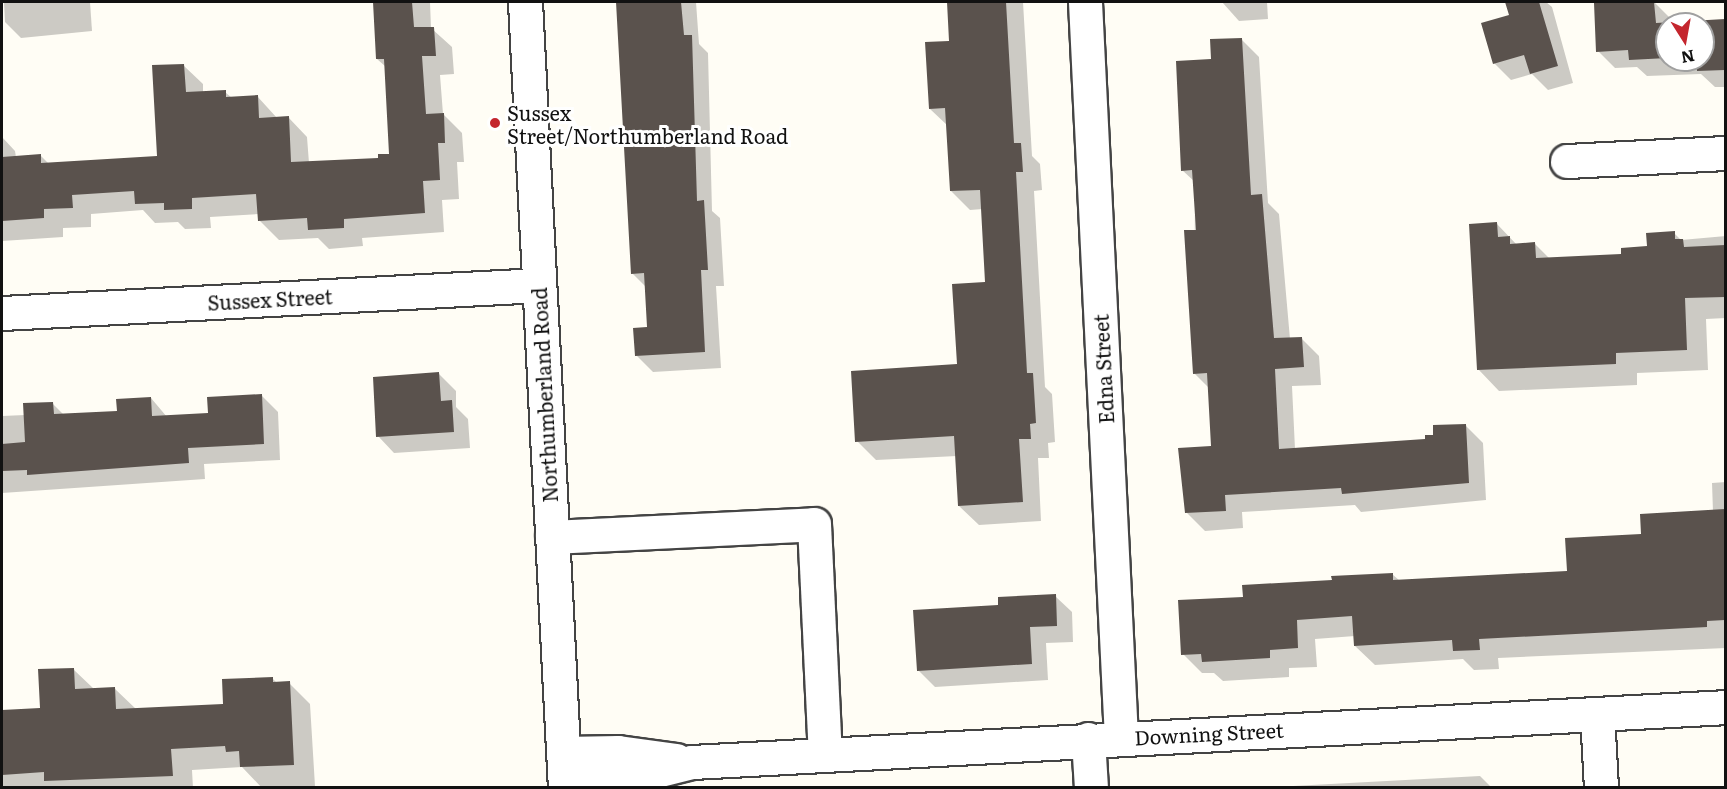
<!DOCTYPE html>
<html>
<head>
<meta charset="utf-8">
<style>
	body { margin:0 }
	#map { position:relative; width:1727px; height:789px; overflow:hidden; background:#fffdf5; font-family:Literata,serif }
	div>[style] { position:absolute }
	.shadow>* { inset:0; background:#0003 }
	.building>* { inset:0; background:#5a524d }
	.roads { filter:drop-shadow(2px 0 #444) drop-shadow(-2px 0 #444) drop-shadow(0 2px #444) drop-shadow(0 -2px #444) }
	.minor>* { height:33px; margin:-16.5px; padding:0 16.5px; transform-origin:16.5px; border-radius:16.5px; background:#fff }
	.dots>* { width:16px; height:16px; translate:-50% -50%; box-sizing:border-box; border:3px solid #fff; border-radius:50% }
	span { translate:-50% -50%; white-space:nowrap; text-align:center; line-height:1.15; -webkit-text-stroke:6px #fff; paint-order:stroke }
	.poi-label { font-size:20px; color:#111 }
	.left { translate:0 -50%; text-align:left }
	.street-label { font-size:20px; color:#111 }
	.frame { position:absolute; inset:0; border:3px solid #111; pointer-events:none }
	.north { position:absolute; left:1655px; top:12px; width:60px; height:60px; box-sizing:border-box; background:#fff; border:2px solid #a0a0a0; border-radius:50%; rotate:169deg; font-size:16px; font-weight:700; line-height:24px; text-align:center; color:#111 }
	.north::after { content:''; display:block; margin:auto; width:21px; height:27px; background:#c4262e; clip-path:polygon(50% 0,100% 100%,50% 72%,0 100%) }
</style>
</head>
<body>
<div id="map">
	<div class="shadow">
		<i style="clip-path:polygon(4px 2px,90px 2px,92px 31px,21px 38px,5px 22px)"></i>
		<i style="clip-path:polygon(374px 2px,430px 2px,431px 28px,452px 47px,454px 74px,440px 75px,443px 114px,462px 133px,464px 162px,457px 162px,459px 199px,442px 200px,444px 232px,362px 238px,363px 246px,329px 249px,318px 238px,279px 240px,260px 221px,259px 214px,210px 217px,211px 228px,185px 229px,178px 222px,155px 223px,143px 210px,91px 214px,91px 227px,63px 228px,63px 237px,2px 241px,2px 137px,15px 151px,16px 157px,41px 156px,49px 164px,159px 157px,183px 65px,203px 84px,203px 93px,225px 92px,232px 98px,257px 96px,277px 118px,288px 117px,307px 137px,309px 163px,379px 159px,391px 155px,386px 67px,377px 59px)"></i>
		<i style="clip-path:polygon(618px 2px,696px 2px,699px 44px,708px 53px,712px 211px,720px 218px,724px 286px,716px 286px,721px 368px,653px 372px,636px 355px,649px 329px,646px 287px,632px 273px)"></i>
		<i style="clip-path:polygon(948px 2px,1023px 2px,1032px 156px,1040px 164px,1042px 190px,1034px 191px,1045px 387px,1052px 394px,1055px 442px,1048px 443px,1049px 458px,1038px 458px,1041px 521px,979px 525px,959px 506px,957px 456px,876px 460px,857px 441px,958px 366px,987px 283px,983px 209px,970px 210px,951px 191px,948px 126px,930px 109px,951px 42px)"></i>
		<i style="clip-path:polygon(1222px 2px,1267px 2px,1268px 19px,1239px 21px)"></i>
		<i style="clip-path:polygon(1507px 2px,1546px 2px,1552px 7px,1573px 83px,1548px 90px,1532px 74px,1511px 80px,1494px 63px,1511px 17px)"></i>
		<i style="clip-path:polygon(evenodd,1654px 2px,1670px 18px,1671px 24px,1726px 21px,1726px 87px,1715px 87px,1701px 74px,1647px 76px,1637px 67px,1615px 68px,1598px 51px,1595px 5px,1654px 2px,1667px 24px,1703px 24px,1703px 60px,1667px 60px,1667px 24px)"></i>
		<i style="clip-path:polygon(1241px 39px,1259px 57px,1268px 203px,1279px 214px,1290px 339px,1301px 338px,1319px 356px,1321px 385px,1292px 386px,1295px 449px,1426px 440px,1465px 425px,1483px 443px,1486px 500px,1361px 512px,1355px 505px,1242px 512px,1243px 528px,1205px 531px,1187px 513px,1212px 448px,1209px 388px,1194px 373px,1195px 182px,1182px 170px,1213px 61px)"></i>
		<i style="clip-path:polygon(1497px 224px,1517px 245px,1534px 243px,1550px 259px,1623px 255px,1648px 248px,1674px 233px,1681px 240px,1726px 236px,1726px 318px,1706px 319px,1708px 370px,1637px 373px,1637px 385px,1499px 391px,1478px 369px)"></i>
		<i style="clip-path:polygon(439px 374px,456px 391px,456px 407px,468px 419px,470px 448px,394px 453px,378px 436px)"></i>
		<i style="clip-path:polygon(261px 395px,278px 412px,280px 460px,204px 464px,205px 479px,2px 493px,2px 416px,25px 415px,52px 403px,64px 415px,119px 413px,151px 398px,167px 417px,210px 415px)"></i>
		<i style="clip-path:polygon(1726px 482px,1726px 648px,1498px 658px,1499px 669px,1474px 670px,1463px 659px,1375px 665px,1355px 646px,1355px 636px,1315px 639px,1317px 667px,1289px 668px,1289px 677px,1223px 681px,1214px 673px,1202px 673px,1183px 654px,1245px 598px,1392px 574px,1400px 581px,1568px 572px,1642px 536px,1713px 512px,1712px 483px)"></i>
		<i style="clip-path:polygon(1055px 596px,1072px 612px,1073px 642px,1046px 643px,1048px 680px,935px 687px,918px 670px,1000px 606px)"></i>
		<i style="clip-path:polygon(73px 669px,94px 689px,114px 688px,136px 709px,225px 705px,272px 678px,277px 683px,289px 683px,310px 704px,315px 786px,262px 788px,242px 767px,192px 770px,193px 788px,2px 788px,2px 711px,41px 709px)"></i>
		<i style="clip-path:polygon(1480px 776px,1492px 788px,1293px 788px,1293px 786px)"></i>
	</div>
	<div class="building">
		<i style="clip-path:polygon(373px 2px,412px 2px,414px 27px,434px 27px,436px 56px,422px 56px,426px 114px,444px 113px,445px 143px,438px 143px,440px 180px,423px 181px,425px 213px,344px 219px,344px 228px,308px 230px,307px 218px,258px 221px,256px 194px,192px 198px,192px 209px,164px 210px,164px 203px,135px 204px,134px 191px,72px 195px,73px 208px,44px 209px,44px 218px,2px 221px,2px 157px,41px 154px,41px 163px,157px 156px,152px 65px,184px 64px,186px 92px,226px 90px,226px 97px,258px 95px,259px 118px,289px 116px,291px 162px,378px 158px,378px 154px,389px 154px,384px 59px,376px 59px)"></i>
		<i style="clip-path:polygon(616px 2px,681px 2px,684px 35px,692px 35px,697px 201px,704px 200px,708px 270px,701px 270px,705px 352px,635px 356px,633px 328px,647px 327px,644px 273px,631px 274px)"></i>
		<i style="clip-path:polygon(947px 2px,1006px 2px,1014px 143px,1021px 143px,1023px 172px,1016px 172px,1027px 373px,1033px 373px,1036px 423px,1030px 424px,1031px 439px,1019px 439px,1023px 502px,958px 506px,954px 436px,855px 442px,851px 371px,957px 364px,952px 284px,985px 282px,980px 190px,950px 191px,945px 108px,929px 109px,925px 42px,949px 41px)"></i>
		<i style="clip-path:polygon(1505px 2px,1539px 2px,1558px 66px,1530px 74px,1524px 55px,1493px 64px,1481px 23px,1509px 15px)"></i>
		<i style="clip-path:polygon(1654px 2px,1656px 23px,1725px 19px,1725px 70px,1697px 71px,1696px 60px,1703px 60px,1703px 24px,1667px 24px,1667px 58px,1629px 60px,1628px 50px,1596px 52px,1594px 3px)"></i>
		<i style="clip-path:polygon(1242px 38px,1251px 195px,1262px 194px,1274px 338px,1302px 337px,1304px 367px,1275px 369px,1279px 449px,1425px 439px,1425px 435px,1433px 435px,1433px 425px,1466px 424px,1469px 483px,1342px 494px,1341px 488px,1225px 495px,1226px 511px,1185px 513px,1178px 448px,1211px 446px,1207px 373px,1193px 374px,1184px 230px,1196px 230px,1192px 170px,1181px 171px,1176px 61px,1211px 59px,1210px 39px)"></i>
		<i style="clip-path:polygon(1497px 222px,1498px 237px,1510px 236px,1510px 244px,1535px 242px,1536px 258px,1621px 254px,1621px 248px,1647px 246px,1646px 233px,1675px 231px,1675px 239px,1683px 239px,1684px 247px,1725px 245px,1725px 297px,1685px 298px,1687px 350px,1616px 353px,1616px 364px,1477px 370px,1469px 224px)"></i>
		<i style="clip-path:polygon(439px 372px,441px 401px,452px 400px,454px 432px,376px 437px,373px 377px)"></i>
		<i style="clip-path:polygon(262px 394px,264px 444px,188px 448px,189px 463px,27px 475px,27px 470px,2px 471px,2px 444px,25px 442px,23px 403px,53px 402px,54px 414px,117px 411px,116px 399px,151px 397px,152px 416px,208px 413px,207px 397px)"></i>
		<i style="clip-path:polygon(1725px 509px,1725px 620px,1707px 621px,1707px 627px,1479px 639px,1480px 650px,1453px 651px,1452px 640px,1354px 646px,1352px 616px,1297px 620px,1298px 648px,1270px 650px,1270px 658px,1202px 662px,1201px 654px,1181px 655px,1178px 600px,1243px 597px,1242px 585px,1332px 580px,1331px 576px,1393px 573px,1393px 580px,1567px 571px,1565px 538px,1641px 534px,1640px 514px)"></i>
		<i style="clip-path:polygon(1056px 594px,1057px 626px,1030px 627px,1032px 664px,917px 671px,913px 610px,998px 605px,998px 597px)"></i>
		<i style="clip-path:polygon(74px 668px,75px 689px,115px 687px,116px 709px,223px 704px,222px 679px,273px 677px,273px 682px,290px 681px,294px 765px,240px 767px,239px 751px,226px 752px,225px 746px,171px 749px,173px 776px,44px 781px,44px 772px,2px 775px,2px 710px,40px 708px,38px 669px)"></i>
	</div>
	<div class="roads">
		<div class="minor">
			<i style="left:525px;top:2px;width:787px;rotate:87.09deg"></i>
			<i style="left:1085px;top:2px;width:736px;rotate:87.2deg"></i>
			<i style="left:1567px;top:161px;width:159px;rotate:-2.9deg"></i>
			<i style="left:2px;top:313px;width:538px;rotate:-2.98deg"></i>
			<i style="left:552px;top:537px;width:262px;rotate:-2.8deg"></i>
			<i style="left:814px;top:524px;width:230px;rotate:87.3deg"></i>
			<i style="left:1597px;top:714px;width:74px;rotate:86.9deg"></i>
			<i style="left:1088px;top:739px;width:49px;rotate:86.5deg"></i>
			<i style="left:563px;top:753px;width:55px;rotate:-1deg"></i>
			<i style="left:618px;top:752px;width:59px;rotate:7.9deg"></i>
			<i style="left:565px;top:784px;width:55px;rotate:-4.2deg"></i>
			<i style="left:620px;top:780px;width:74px;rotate:-14deg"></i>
			<i style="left:692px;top:762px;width:1035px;rotate:-3.04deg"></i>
		</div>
	</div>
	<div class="dots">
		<i style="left:495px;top:123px;background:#c4262e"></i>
	</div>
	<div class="poi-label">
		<span class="left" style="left:507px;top:124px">Sussex<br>Street/Northumberland Road</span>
	</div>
	<div class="street-label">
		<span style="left:270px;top:299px;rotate:-3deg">Sussex Street</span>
		<span style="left:1103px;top:369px;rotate:-93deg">Edna Street</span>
		<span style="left:544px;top:395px;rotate:-93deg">Northumberland Road</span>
		<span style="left:1209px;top:733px;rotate:-3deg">Downing Street</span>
	</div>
	<div class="frame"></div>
	<div class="north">N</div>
</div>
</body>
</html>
